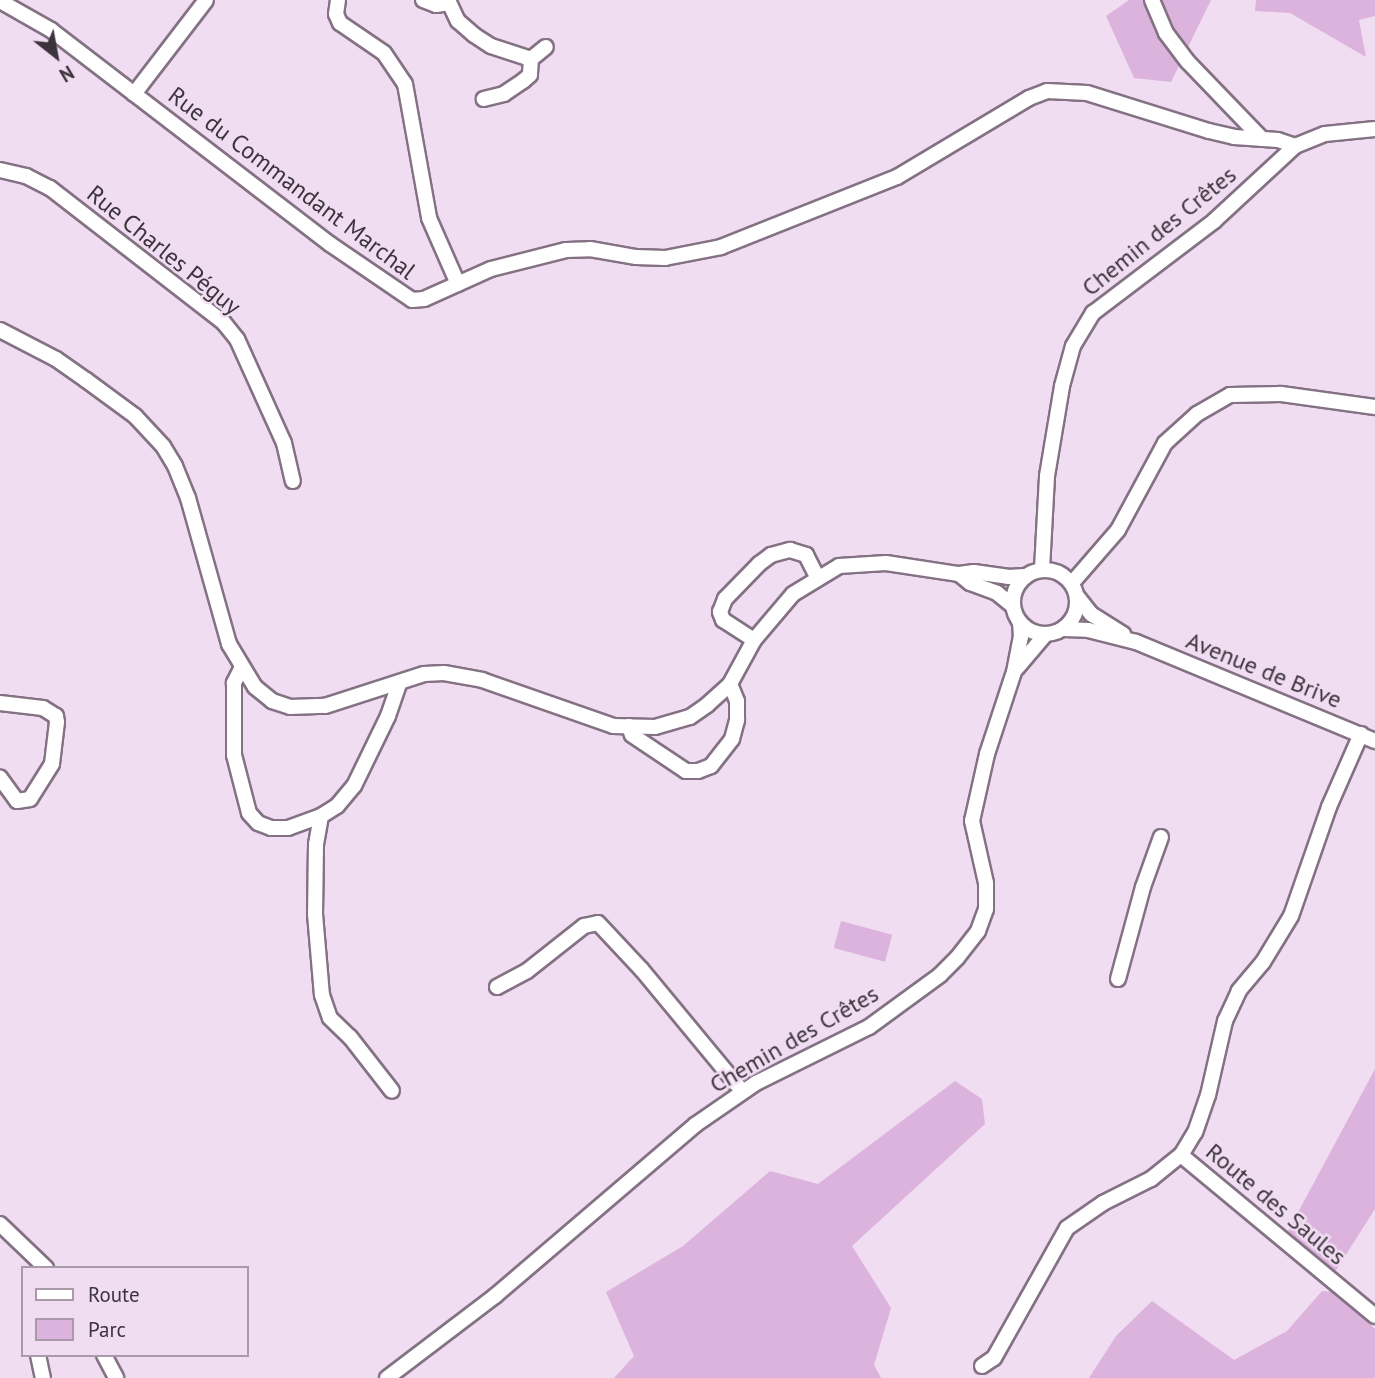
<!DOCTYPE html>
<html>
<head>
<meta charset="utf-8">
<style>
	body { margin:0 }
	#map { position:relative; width:1375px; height:1378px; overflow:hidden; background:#f1ddf2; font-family:"PT Sans",sans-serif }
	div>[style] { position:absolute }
	.green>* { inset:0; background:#dcb3dd; transform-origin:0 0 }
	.roads { filter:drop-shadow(2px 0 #847284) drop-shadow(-2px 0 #847284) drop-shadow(0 2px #847284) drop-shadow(0 -2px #847284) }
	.minor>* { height:14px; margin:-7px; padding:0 7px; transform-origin:7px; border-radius:7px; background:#fff }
	.minor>.ring { margin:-7px; padding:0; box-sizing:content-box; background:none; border:14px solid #fff; border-radius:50% }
	span { translate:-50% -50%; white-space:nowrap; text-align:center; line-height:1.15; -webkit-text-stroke:5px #f1ddf2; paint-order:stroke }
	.street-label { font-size:24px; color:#3c343c }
	.legend { position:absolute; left:21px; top:1266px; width:228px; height:91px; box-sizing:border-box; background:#f1ddf2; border:2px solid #a999a9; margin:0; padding:9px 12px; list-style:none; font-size:21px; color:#3c343c }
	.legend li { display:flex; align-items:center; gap:14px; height:35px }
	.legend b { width:35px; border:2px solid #a999a9 }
	.north { position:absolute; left:21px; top:21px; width:70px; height:70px; -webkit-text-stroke:5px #f1ddf2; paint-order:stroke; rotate:149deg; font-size:19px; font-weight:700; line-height:28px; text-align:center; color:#3c343c }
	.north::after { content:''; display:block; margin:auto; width:24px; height:32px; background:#3c343c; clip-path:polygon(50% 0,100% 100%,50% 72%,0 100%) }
</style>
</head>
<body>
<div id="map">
	<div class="green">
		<i style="clip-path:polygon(1129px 0,1211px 0,1171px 82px,1134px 78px,1106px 16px)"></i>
		<i style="clip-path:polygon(1256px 0,1375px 0,1375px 16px,1359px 20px,1366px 57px,1290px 13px,1255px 11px)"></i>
		<i style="left:841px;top:921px;width:53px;height:28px;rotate:15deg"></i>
		<i style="clip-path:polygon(1375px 1069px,1375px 1209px,1333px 1275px,1288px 1231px)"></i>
		<i style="clip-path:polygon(955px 1081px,982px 1099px,985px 1124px,852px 1246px,891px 1308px,874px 1365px,881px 1378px,614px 1378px,634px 1356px,606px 1292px,683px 1246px,770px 1171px,818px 1184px)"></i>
		<i style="clip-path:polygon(1322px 1291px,1335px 1292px,1375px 1329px,1375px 1378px,1089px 1378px,1116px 1336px,1152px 1301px,1234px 1360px,1287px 1331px)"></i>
	</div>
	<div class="roads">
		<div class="minor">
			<i style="left:338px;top:0;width:14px;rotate:98deg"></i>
			<i style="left:336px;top:14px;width:10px;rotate:66deg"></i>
			<i style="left:340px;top:23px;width:53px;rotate:34.3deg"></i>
			<i style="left:384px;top:53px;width:37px;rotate:56deg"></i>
			<i style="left:405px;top:84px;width:136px;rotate:79.8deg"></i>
			<i style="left:429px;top:218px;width:72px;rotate:66.3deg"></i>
			<i style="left:423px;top:0;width:14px;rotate:21deg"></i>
			<i style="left:436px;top:5px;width:13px;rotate:-9deg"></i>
			<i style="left:448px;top:0;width:23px;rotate:65deg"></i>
			<i style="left:458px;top:21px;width:21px;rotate:41deg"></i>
			<i style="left:474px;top:35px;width:20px;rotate:33deg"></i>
			<i style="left:491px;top:46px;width:42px;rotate:18deg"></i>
			<i style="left:531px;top:59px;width:16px;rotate:94deg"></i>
			<i style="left:530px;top:75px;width:9px;rotate:139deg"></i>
			<i style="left:523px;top:81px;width:23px;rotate:146deg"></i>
			<i style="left:504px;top:94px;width:21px;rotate:166deg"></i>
			<i style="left:1152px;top:0;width:36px;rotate:67deg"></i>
			<i style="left:1166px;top:33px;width:36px;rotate:53deg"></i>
			<i style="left:1188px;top:62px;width:107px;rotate:46.1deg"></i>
			<i style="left:0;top:1px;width:59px;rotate:29.6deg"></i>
			<i style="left:51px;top:30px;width:352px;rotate:37.5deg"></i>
			<i style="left:330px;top:244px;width:99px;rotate:34.3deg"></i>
			<i style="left:412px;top:300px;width:12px;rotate:-5deg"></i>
			<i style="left:424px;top:299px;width:73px;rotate:-24.1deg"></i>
			<i style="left:491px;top:269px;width:77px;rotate:-14.2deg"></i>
			<i style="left:566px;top:250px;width:24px;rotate:-2deg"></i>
			<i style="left:590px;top:249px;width:47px;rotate:9.9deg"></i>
			<i style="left:636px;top:257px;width:29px;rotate:2deg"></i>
			<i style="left:665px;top:258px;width:57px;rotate:-11.1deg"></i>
			<i style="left:721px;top:247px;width:189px;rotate:-21.7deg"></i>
			<i style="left:897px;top:177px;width:154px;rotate:-30.9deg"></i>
			<i style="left:1029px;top:98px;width:19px;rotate:-21deg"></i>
			<i style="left:1047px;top:91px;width:40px;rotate:2.9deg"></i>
			<i style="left:1087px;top:93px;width:128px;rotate:17.3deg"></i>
			<i style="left:1209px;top:131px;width:26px;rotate:13deg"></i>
			<i style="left:1234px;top:137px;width:44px;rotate:3.9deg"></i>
			<i style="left:1278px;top:140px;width:18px;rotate:19deg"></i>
			<i style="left:531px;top:59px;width:19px;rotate:-39deg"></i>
			<i style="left:134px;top:94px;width:118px;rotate:-52.5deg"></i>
			<i style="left:0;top:170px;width:27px;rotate:13deg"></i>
			<i style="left:26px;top:176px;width:27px;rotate:27deg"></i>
			<i style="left:50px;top:188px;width:220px;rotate:37.8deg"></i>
			<i style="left:224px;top:323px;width:21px;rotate:51deg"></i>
			<i style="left:237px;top:339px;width:114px;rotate:65.7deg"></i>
			<i style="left:284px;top:443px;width:39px;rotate:77deg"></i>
			<i style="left:0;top:330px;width:63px;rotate:27.4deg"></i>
			<i style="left:56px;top:359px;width:37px;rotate:35deg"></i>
			<i style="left:86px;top:380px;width:61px;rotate:36.3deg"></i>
			<i style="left:135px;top:416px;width:41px;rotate:47deg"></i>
			<i style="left:163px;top:446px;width:23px;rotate:59deg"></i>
			<i style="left:175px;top:466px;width:35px;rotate:68deg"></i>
			<i style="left:188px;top:498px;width:152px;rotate:74.3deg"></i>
			<i style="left:229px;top:644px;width:50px;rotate:58.8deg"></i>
			<i style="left:255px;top:687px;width:22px;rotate:39deg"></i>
			<i style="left:272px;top:701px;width:19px;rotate:18deg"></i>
			<i style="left:290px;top:707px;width:35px;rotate:-2deg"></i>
			<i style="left:325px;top:706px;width:104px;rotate:-17.9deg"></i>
			<i style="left:424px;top:674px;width:20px;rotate:-3deg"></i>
			<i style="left:444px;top:673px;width:39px;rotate:10deg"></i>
			<i style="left:482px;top:680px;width:139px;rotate:19.3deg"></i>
			<i style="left:613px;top:726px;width:42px;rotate:1.4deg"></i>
			<i style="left:655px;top:727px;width:36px;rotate:-16deg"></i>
			<i style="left:690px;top:717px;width:21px;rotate:-35deg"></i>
			<i style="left:707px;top:705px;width:31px;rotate:-42deg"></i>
			<i style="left:730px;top:684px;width:50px;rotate:-61.4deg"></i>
			<i style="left:754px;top:640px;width:60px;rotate:-49.7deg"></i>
			<i style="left:793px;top:594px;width:54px;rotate:-31.3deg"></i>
			<i style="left:839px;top:566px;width:47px;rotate:-3.7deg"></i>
			<i style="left:886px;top:563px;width:74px;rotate:8.6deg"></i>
			<i style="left:959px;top:574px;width:15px;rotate:-8deg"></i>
			<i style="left:974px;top:572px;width:34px;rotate:8deg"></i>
			<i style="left:1008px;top:577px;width:17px;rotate:-3deg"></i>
			<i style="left:1042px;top:569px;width:93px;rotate:-86.9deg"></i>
			<i style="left:1047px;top:476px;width:91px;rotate:-80.5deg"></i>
			<i style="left:1062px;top:386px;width:41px;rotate:-74.6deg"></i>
			<i style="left:1073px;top:346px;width:39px;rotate:-59deg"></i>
			<i style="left:1093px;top:313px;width:152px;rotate:-37.2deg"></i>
			<i style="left:1214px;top:221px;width:110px;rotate:-42.8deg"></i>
			<i style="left:1295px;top:146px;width:32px;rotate:-22deg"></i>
			<i style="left:1325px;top:134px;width:50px;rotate:-5.7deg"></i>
			<i class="ring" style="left:1013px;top:570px;width:50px;height:50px"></i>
			<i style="left:959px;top:574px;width:14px;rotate:39deg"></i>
			<i style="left:970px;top:583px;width:29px;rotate:20deg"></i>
			<i style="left:997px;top:593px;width:19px;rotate:39deg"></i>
			<i style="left:1072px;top:583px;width:70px;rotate:-49deg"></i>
			<i style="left:1118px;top:530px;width:99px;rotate:-61.6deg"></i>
			<i style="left:1165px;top:443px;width:43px;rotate:-42.2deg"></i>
			<i style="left:1197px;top:414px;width:38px;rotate:-30deg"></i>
			<i style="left:1230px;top:395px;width:51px;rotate:-1.1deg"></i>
			<i style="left:1281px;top:394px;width:95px;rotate:7.9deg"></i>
			<i style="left:1077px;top:596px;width:23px;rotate:52deg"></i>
			<i style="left:1091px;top:614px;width:38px;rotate:32deg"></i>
			<i style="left:1063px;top:629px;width:25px;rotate:2deg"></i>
			<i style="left:1088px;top:630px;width:49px;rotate:14deg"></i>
			<i style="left:1136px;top:642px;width:259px;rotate:22.5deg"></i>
			<i style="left:754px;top:640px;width:37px;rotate:-147deg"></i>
			<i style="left:723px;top:620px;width:9px;rotate:-111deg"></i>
			<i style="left:720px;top:612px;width:14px;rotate:-69deg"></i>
			<i style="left:725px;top:599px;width:49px;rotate:-45.8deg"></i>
			<i style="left:759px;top:564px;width:15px;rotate:-37deg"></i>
			<i style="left:771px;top:555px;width:20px;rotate:-15deg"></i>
			<i style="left:790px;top:550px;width:17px;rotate:17deg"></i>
			<i style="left:806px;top:555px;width:25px;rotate:63deg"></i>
			<i style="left:1017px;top:668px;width:43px;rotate:-49.7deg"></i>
			<i style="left:241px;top:669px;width:16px;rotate:117deg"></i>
			<i style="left:234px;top:683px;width:72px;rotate:90deg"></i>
			<i style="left:234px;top:755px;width:60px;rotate:75.5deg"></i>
			<i style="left:249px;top:813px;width:13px;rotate:48deg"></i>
			<i style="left:258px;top:823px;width:14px;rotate:21deg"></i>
			<i style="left:271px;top:828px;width:17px"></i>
			<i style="left:288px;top:828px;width:35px;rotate:-20deg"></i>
			<i style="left:321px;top:816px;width:19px;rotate:-32deg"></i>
			<i style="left:337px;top:806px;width:26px;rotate:-50deg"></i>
			<i style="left:354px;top:786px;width:78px;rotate:-64.1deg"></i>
			<i style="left:388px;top:716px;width:36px;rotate:-71deg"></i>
			<i style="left:0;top:703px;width:43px;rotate:6.6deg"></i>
			<i style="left:43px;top:708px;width:15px;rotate:32deg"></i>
			<i style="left:56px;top:716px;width:6px;rotate:81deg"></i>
			<i style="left:57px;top:722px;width:42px;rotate:96.8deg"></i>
			<i style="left:52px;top:764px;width:41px;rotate:122.2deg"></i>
			<i style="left:30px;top:799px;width:13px;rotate:171deg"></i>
			<i style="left:17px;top:801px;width:29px;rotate:-126deg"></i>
			<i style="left:629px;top:726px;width:9px;rotate:72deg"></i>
			<i style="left:632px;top:735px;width:65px;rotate:33.7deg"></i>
			<i style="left:686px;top:771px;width:12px"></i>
			<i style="left:698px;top:771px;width:14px;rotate:-21deg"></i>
			<i style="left:711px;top:766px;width:34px;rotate:-52deg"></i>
			<i style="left:732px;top:739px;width:20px;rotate:-75deg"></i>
			<i style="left:737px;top:720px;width:19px;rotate:-90deg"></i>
			<i style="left:737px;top:701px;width:18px;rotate:-112deg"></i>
			<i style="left:1361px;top:734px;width:80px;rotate:113.7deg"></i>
			<i style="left:1329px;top:807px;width:115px;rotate:109.2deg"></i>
			<i style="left:1291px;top:916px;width:54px;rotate:121.3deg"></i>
			<i style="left:1263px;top:962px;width:38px;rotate:130deg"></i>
			<i style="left:1239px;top:991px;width:33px;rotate:115deg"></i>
			<i style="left:1225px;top:1021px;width:76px;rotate:102.9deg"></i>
			<i style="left:1208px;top:1095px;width:39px;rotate:109deg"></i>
			<i style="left:1195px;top:1132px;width:27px;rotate:121deg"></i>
			<i style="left:1181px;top:1155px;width:252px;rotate:39.7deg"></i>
			<i style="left:321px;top:816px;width:28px;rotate:100deg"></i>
			<i style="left:316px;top:844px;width:70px;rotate:90.8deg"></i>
			<i style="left:315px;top:914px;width:81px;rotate:85.1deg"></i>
			<i style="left:322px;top:995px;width:24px;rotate:71deg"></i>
			<i style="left:330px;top:1018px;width:28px;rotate:44deg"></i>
			<i style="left:350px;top:1037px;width:68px;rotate:52.1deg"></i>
			<i style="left:1118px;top:979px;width:95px;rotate:-74.8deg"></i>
			<i style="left:1143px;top:887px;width:53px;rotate:-70.2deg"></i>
			<i style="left:497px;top:987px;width:34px;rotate:-28deg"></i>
			<i style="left:527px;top:971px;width:73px;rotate:-38.3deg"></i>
			<i style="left:584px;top:926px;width:14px;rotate:-12deg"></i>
			<i style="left:598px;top:923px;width:64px;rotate:46.9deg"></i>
			<i style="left:642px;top:970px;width:157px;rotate:50.4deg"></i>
			<i style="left:0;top:1224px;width:64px;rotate:43.7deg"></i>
			<i style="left:38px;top:1355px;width:24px;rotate:78deg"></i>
			<i style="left:104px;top:1355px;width:26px;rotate:62deg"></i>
			<i style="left:982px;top:1366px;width:14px;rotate:-34deg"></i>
			<i style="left:994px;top:1358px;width:149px;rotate:-60.7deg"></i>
			<i style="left:1067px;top:1228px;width:44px;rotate:-34.8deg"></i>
			<i style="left:1103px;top:1203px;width:54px;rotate:-26.6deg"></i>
			<i style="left:1151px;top:1179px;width:38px;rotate:-39deg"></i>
			<i style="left:387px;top:1378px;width:136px;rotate:-37.2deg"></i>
			<i style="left:495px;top:1296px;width:263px;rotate:-40.5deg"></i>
			<i style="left:695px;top:1125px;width:74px;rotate:-34.5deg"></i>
			<i style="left:756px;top:1083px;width:126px;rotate:-26.4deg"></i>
			<i style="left:869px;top:1027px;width:88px;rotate:-36.2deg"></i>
			<i style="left:940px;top:975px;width:24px;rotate:-45deg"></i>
			<i style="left:957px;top:958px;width:34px;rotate:-52deg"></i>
			<i style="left:978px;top:931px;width:23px;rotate:-70deg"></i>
			<i style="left:986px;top:909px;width:26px;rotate:-90deg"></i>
			<i style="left:986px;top:883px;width:64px;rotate:-102.7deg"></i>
			<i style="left:972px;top:821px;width:69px;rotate:-77.4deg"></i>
			<i style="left:987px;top:754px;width:86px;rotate:-71.8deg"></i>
			<i style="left:1014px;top:672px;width:36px;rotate:-79deg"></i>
			<i style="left:1021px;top:637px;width:14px;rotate:-94deg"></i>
		</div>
	</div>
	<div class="street-label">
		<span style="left:292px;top:183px;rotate:37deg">Rue du Commandant Marchal</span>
		<span style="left:1159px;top:231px;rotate:-39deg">Chemin des Crêtes</span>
		<span style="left:164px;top:250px;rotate:39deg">Rue Charles Péguy</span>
		<span style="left:1264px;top:670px;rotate:22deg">Avenue de Brive</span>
		<span style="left:794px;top:1039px;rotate:-30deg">Chemin des Crêtes</span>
		<span style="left:1276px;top:1204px;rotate:40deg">Route des Saules</span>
	</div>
	<ul class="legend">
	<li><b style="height:9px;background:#fff"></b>Route</li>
	<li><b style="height:19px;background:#dcb3dd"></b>Parc</li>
	</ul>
	<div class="north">N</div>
</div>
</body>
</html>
